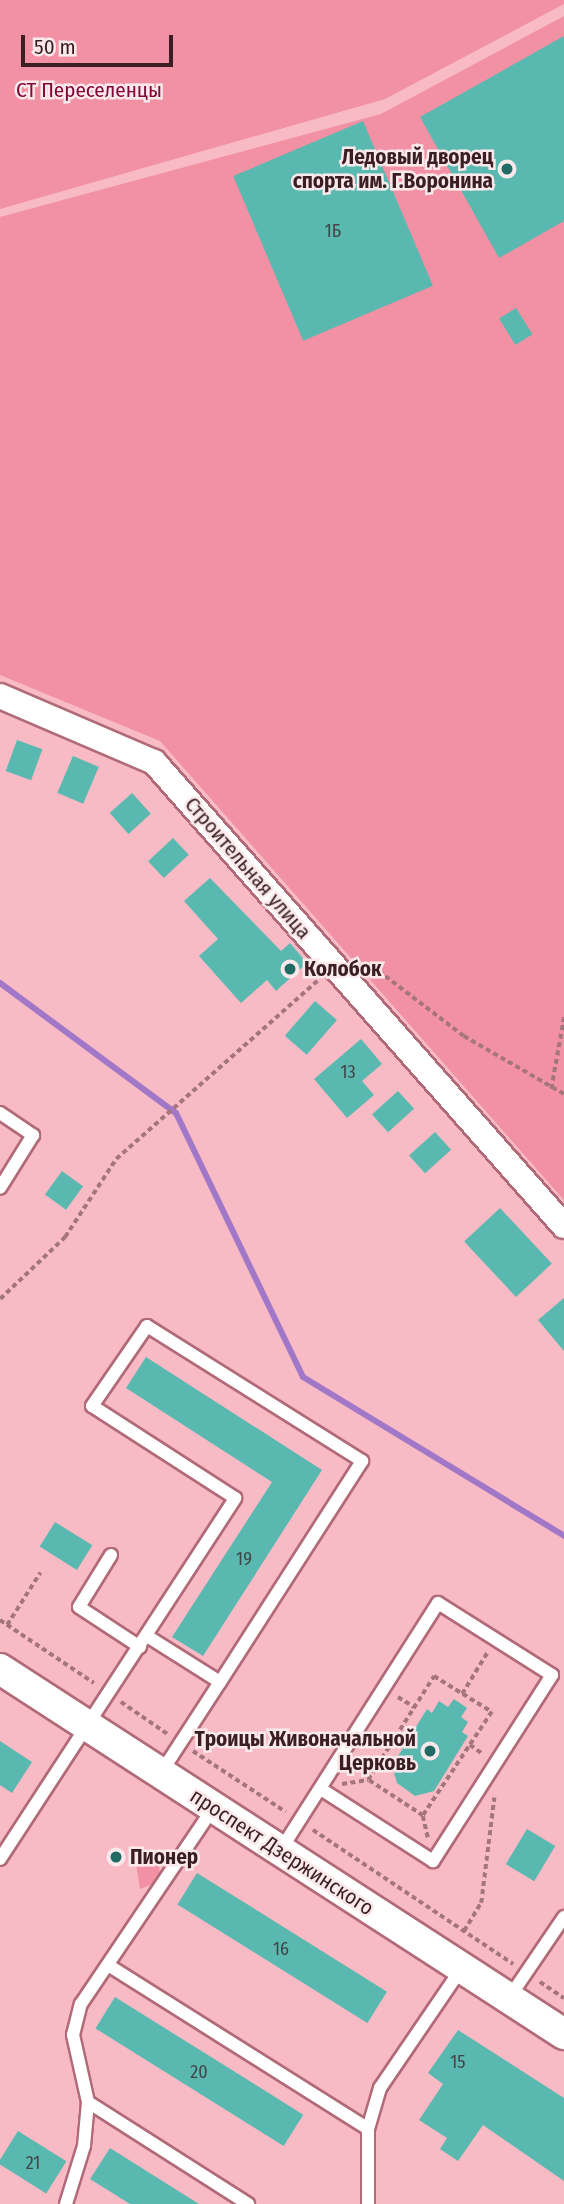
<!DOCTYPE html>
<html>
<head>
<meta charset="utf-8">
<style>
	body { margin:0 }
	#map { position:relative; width:564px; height:2204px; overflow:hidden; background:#f8bac4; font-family:"Fira Sans Condensed",sans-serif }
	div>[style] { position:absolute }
	.green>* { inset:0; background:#f290a4 }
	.stream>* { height:6px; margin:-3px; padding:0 3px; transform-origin:3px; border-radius:3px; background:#a177c7 }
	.building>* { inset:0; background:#59b9b0; transform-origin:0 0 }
	.path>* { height:3.5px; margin-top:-1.75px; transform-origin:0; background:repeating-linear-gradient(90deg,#a5757e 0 5px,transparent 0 8.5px) }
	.roads { filter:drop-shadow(2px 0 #b16a78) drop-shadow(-2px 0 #b16a78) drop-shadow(0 2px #b16a78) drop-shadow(0 -2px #b16a78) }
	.service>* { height:12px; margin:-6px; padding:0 6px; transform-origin:6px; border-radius:6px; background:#fff }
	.minor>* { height:24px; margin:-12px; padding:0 12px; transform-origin:12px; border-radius:12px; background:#fff }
	.tertiary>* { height:30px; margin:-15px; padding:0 15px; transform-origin:15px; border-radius:15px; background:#fff }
	.dots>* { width:19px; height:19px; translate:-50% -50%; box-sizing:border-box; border:4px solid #fae9eb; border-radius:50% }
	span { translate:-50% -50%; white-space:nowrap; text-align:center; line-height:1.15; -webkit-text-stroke:5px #fae9eb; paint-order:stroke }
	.number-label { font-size:18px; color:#424547 }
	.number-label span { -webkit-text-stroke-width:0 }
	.park-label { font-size:21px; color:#820637 }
	.poi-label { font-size:21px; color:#3b1e24; font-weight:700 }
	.right { translate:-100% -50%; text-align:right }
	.left { translate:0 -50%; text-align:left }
	.street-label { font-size:21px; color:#3b1e24 }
	.scale { position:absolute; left:21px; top:35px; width:152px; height:32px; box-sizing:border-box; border:4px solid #3b1e24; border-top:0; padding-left:9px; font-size:21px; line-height:24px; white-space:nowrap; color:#3b1e24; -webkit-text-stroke:5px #fae9eb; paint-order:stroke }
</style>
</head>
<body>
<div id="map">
	<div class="green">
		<i style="clip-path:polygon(0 0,564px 0,564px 4px,385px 99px,0 209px)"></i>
		<i style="clip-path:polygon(564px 16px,564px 1200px,160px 741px,0 675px,0 217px,381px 114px)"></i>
		<i style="clip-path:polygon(157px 1853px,161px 1881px,140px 1889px,135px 1858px)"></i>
	</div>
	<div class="stream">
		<i style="left:0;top:983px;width:219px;rotate:36.5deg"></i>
		<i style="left:176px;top:1113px;width:293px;rotate:64.3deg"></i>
		<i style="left:303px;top:1377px;width:306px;rotate:31.3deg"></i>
	</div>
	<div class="building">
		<i style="clip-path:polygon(564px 36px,564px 221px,499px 258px,420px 117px)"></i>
		<i style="left:363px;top:121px;width:179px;height:141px;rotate:67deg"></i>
		<i style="left:516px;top:308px;width:31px;height:20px;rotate:58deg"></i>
		<i style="left:17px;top:740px;width:27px;height:33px;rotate:20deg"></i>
		<i style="left:73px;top:756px;width:28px;height:40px;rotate:23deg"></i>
		<i style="left:132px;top:793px;width:28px;height:30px;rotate:48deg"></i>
		<i style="left:173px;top:838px;width:23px;height:34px;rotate:47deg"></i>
		<i style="clip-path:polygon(210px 878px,281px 951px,290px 943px,307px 963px,276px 991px,267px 980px,241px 1003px,199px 956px,218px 939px,184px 901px)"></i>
		<i style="left:315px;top:1001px;width:29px;height:46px;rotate:41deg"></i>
		<i style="clip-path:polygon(361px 1039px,382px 1064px,362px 1081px,374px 1095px,347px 1118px,314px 1079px)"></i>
		<i style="left:398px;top:1091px;width:24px;height:35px;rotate:48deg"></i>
		<i style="left:435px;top:1132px;width:24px;height:35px;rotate:48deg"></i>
		<i style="left:62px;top:1171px;width:26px;height:29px;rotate:36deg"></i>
		<i style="left:500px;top:1208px;width:76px;height:49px;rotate:47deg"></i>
		<i style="clip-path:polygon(564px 1298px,564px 1351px,538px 1320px)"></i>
		<i style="clip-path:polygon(146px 1357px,322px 1470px,203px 1656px,172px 1637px,272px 1482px,126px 1388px)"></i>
		<i style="left:55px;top:1522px;width:44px;height:29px;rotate:32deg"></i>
		<i style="clip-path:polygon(454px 1699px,467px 1708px,461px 1717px,468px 1722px,462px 1732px,468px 1736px,434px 1791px,415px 1796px,397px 1783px,392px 1766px,427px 1709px,432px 1713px,439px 1701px,448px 1707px)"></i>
		<i style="clip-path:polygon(0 1741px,32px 1762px,12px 1793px,0 1785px)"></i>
		<i style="left:527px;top:1829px;width:33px;height:41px;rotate:31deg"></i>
		<i style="left:197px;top:1873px;width:224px;height:37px;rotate:32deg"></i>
		<i style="left:115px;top:1997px;width:222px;height:37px;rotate:32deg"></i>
		<i style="clip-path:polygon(458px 2030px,564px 2098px,564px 2181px,483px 2125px,458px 2161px,440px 2149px,447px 2138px,419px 2120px,443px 2084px,428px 2073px)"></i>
		<i style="left:18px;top:2131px;width:57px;height:38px;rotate:32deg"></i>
		<i style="clip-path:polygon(110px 2148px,199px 2204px,130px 2204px,90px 2179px)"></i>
	</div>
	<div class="path">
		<i style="left:366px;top:970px;width:7px;rotate:-34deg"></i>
		<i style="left:372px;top:966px;width:116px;rotate:37.3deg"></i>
		<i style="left:464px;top:1036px;width:116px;rotate:30.1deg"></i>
		<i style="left:551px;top:1089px;width:73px;rotate:-79.8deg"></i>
		<i style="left:0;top:1299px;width:90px;rotate:-43.6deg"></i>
		<i style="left:65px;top:1237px;width:93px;rotate:-56.8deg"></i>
		<i style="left:116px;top:1159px;width:270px;rotate:-41.5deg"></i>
		<i style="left:0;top:1620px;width:113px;rotate:33.8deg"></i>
		<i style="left:7px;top:1625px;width:62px;rotate:-57.6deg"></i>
		<i style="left:434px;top:1676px;width:68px;rotate:31.8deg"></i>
		<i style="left:492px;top:1712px;width:125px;rotate:123.6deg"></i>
		<i style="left:423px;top:1816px;width:66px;rotate:-146.8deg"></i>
		<i style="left:368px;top:1780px;width:123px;rotate:-57.6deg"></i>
		<i style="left:462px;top:1694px;width:48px;rotate:-58.6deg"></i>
		<i style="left:398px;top:1697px;width:19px;rotate:32deg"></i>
		<i style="left:121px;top:1702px;width:58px;rotate:34.5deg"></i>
		<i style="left:470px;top:1745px;width:16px;rotate:35deg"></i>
		<i style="left:193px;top:1751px;width:111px;rotate:33.3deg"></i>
		<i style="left:342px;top:1784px;width:26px;rotate:-9deg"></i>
		<i style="left:423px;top:1816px;width:23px;rotate:77deg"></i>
		<i style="left:313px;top:1830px;width:241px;rotate:33.8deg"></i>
		<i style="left:464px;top:1931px;width:33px;rotate:-59deg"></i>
		<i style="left:481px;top:1903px;width:106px;rotate:-82.9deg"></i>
		<i style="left:540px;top:1982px;width:29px;rotate:34deg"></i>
	</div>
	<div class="roads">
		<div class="service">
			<i style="left:0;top:1113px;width:40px;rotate:34deg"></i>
			<i style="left:33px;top:1135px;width:62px;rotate:121.9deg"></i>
			<i style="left:111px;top:1555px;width:61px;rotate:121.6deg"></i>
			<i style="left:79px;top:1607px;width:73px;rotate:33.3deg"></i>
			<i style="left:147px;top:1636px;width:86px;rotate:32.2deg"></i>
			<i style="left:220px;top:1682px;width:108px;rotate:123deg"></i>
			<i style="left:280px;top:1851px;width:294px;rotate:-57.5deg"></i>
			<i style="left:438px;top:1603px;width:135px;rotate:32.3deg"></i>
			<i style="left:552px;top:1675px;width:221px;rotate:122.6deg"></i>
			<i style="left:433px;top:1861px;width:133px;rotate:-147.3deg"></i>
			<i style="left:0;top:1859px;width:431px;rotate:-56.9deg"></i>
			<i style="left:235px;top:1498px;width:170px;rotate:-147.2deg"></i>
			<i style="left:92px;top:1406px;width:97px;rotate:-55.5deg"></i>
			<i style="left:147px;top:1326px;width:254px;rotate:32.1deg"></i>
			<i style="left:362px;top:1461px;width:263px;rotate:122.7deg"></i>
			<i style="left:108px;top:1965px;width:307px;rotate:32.2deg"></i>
			<i style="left:509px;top:1998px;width:98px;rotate:-55.8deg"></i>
			<i style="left:88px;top:2102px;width:190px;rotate:32.5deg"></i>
			<i style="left:66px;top:2204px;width:61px;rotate:-72.8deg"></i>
			<i style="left:84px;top:2146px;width:44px;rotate:-84.8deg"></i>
			<i style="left:88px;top:2102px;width:69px;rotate:-102.6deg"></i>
			<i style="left:73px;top:2035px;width:32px;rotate:-76deg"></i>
			<i style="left:81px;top:2004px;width:236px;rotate:-56deg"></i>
			<i style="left:368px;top:2204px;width:75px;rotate:-90deg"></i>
			<i style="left:368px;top:2129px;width:43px;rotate:-73.7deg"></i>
			<i style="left:380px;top:2088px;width:145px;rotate:-55.7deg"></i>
		</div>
		<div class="minor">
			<i style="left:0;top:696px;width:168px;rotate:23.2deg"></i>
			<i style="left:154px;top:762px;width:619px;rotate:48.54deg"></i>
		</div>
		<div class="tertiary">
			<i style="left:0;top:1669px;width:672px;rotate:32.91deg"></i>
		</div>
	</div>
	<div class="dots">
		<i style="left:507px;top:169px;background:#216b65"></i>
		<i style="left:290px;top:969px;background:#216b65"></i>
		<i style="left:430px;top:1751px;background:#216b65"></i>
		<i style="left:116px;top:1857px;background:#216b65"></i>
	</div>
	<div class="number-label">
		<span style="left:333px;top:231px">1Б</span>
		<span style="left:348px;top:1072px">13</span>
		<span style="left:244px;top:1559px">19</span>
		<span style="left:281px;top:1949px">16</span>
		<span style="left:458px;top:2062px">15</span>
		<span style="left:199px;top:2072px">20</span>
		<span style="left:33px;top:2163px">21</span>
	</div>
	<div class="park-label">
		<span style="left:89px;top:90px">СТ Переселенцы</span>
	</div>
	<div class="poi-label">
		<span class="right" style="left:493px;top:169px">Ледовый дворец<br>спорта им. Г.Воронина</span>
		<span class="left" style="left:304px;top:969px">Колобок</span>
		<span class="right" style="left:416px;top:1751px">Троицы Живоначальной<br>Церковь</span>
		<span class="left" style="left:130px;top:1857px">Пионер</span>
	</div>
	<div class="street-label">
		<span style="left:248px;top:868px;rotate:49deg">Строительная улица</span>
		<span style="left:282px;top:1852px;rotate:33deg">проспект Дзержинского</span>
	</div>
	<div class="scale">50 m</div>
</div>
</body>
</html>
